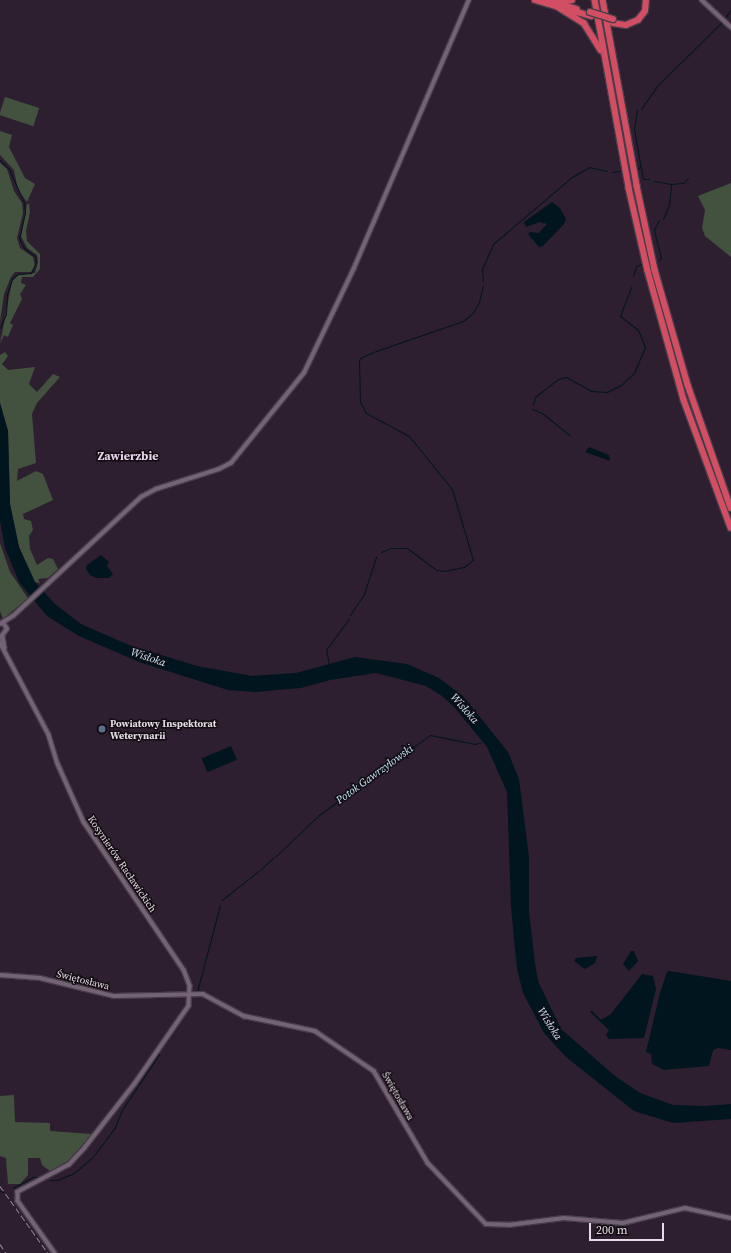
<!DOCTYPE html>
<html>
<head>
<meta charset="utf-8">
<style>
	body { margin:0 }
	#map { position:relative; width:731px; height:1253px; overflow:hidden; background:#2d1f2f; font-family:"Source Serif 4",serif }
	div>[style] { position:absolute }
	.green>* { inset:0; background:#42523f; transform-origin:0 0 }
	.water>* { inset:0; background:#00151e; transform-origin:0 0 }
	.stream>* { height:1px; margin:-0.5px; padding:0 0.5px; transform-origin:0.5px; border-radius:0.5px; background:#00151e }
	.roads { filter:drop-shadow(1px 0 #473c49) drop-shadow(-1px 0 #473c49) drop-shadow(0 1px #473c49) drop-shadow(0 -1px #473c49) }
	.tertiary>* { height:3.5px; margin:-1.75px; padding:0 1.75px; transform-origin:1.75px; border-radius:1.75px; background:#736375 }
	.motorway>* { height:5.5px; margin:-2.75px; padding:0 2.75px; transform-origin:2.75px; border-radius:2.75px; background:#d24e63 }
	.rail>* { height:1px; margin-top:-0.5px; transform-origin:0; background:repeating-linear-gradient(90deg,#948996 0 6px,transparent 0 9px) }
	.bridges { filter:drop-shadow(1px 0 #473c49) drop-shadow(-1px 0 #473c49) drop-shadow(0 1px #473c49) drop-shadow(0 -1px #473c49) }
	.motorway-bridge>* { height:5.5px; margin:-2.75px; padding:0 2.75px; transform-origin:2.75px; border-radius:2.75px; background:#d24e63 }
	.dots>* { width:11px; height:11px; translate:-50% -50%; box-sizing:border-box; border:2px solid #120c12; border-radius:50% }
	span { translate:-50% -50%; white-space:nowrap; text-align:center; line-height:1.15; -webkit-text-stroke:3px #120c12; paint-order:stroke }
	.poi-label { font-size:10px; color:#e5dce6; font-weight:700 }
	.left { translate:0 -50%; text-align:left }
	.street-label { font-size:10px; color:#e5dce6 }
	.water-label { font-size:11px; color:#c5e9fa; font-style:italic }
	.quarter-label { font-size:12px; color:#e6d4e8; font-weight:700 }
	.scale { position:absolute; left:589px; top:1223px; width:75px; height:18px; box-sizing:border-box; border:2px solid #e5dce6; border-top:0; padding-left:5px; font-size:12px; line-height:14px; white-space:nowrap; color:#e5dce6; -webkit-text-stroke:3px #120c12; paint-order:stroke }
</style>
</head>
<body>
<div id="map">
	<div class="green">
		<i style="left:5px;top:97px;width:36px;height:19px;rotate:18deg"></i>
		<i style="clip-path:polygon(0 131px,12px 135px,9px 147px,25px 178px,35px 184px,27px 202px,18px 190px,14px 170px,0 155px)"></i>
		<i style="clip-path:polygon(0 163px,7px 169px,14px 191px,22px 203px,23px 213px,17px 238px,20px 248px,33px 257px,35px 266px,31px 272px,15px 272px,11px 277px,4px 294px,0 322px)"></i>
		<i style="clip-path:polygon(731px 183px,731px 257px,705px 236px,702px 228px,705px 210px,698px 196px)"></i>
		<i style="clip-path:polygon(27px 204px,29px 204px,30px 212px,26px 231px,27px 241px,40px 254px,40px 269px,33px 277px,22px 277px,21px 283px,26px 285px,20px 294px,22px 299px,10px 323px,13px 325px,8px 337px,4px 335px,0 344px,12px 281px,18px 275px,35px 273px,38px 262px,37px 255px,27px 248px,21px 236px)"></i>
		<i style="clip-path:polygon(5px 352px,8px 356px,2px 364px,8px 370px,35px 367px,29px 384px,37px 392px,53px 374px,60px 377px,37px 403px,32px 414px,36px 463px,18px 469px,17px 481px,36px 471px,43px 474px,53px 500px,23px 514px,24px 519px,31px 521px,33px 530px,29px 536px,30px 549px,37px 565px,48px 558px,53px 559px,58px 569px,48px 578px,38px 579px,40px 583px,35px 582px,27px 565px,19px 547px,10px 504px,8px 431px,0 403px,0 355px)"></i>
		<i style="clip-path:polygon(0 543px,10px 572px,28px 598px,3px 619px,0 611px)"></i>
		<i style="clip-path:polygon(14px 1095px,15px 1122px,50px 1123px,50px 1131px,92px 1134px,68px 1161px,50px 1171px,42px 1165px,40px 1158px,28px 1158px,28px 1175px,20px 1184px,8px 1184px,6px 1158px,0 1156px,0 1096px)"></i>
	</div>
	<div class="water">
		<i style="clip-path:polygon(552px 202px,560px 208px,566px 219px,564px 224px,543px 246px,539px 247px,528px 234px,530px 232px,539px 233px,547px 224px,540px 222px,526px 227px,524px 222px)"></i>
		<i style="clip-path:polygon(0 403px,8px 431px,10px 504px,19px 547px,35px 582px,55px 604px,81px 624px,129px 645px,197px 666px,252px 676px,296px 673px,355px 657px,407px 664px,439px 678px,463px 696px,508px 752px,519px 779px,529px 857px,529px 912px,535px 963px,538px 981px,561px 1029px,615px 1076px,640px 1093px,673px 1105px,705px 1106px,731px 1104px,731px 1119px,673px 1123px,634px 1111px,566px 1057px,544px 1033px,523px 993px,517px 969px,511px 907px,507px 792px,487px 747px,455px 708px,442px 696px,426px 686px,376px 673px,330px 680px,301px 688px,255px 692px,228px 690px,139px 662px,79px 636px,47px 616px,19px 582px,5px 548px,0 521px)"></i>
		<i style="clip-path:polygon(589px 447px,609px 455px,610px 461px,585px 452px)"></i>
		<i style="clip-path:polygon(101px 555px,109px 562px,107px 566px,113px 574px,109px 578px,96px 578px,90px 575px,86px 569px,87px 565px)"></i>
		<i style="left:231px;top:746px;width:15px;height:32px;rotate:67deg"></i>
		<i style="clip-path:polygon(631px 951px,634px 951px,638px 961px,629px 971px,623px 964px)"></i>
		<i style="clip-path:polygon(597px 956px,595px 963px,585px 969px,574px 961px,576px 958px)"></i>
		<i style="clip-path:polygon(669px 971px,731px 981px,731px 1050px,718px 1048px,713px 1050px,709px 1066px,664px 1070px,652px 1064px,651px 1054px,646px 1052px,660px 993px,667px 972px)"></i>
		<i style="clip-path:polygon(642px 974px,653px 976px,656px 989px,644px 1038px,609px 1039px,606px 1035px,609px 1030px,590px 1012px,592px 1011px,601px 1020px,611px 1014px)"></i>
	</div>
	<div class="stream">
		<i style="left:725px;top:18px;width:11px;rotate:-56deg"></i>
		<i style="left:641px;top:109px;width:28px;rotate:-55deg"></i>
		<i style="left:657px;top:86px;width:91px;rotate:-44.6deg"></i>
		<i style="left:637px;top:110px;width:19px;rotate:99deg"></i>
		<i style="left:634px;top:129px;width:39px;rotate:80deg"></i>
		<i style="left:0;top:160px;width:13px;rotate:45deg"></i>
		<i style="left:9px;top:169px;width:37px;rotate:66deg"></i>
		<i style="left:24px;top:203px;width:10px;rotate:84deg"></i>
		<i style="left:25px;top:213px;width:26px;rotate:103deg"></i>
		<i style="left:19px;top:238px;width:11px;rotate:63deg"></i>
		<i style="left:24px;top:248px;width:14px;rotate:36deg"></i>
		<i style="left:35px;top:256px;width:6px;rotate:81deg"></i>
		<i style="left:36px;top:262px;width:12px;rotate:114deg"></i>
		<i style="left:31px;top:273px;width:13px;rotate:176deg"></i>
		<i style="left:18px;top:274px;width:8px;rotate:140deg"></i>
		<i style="left:12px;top:279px;width:16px;rotate:108deg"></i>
		<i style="left:7px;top:294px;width:20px;rotate:93deg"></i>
		<i style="left:6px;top:314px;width:15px;rotate:113deg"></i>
		<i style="left:638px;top:168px;width:3px;rotate:-18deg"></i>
		<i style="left:641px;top:167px;width:12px;rotate:81deg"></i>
		<i style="left:643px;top:179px;width:6px"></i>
		<i style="left:612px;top:172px;width:8px;rotate:-7deg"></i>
		<i style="left:654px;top:181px;width:17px;rotate:10deg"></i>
		<i style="left:671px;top:184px;width:12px;rotate:-5deg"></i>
		<i style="left:683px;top:183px;width:7px;rotate:-45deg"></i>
		<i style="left:663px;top:219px;width:15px;rotate:-67deg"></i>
		<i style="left:669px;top:205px;width:20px;rotate:-84deg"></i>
		<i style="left:659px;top:220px;width:11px;rotate:117deg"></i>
		<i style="left:654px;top:230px;width:29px;rotate:76deg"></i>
		<i style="left:661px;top:258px;width:3px;rotate:135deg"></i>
		<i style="left:633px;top:276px;width:10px;rotate:-73deg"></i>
		<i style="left:636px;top:266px;width:5px;rotate:-22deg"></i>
		<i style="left:483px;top:281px;width:12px;rotate:-95deg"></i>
		<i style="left:482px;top:269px;width:27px;rotate:-66deg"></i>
		<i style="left:493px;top:244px;width:104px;rotate:-40.3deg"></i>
		<i style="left:572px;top:177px;width:20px;rotate:-30deg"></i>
		<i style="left:589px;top:167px;width:18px;rotate:13deg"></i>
		<i style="left:533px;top:405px;width:8px;rotate:-76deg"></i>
		<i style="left:535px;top:397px;width:29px;rotate:-38deg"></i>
		<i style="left:558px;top:379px;width:8px;rotate:-14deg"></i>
		<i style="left:566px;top:377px;width:29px;rotate:29deg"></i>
		<i style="left:591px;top:391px;width:16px;rotate:4deg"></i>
		<i style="left:607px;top:392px;width:16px;rotate:-27deg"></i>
		<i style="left:621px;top:385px;width:18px;rotate:-43deg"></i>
		<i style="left:634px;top:373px;width:28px;rotate:-67deg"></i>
		<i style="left:645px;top:347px;width:18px;rotate:-112deg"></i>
		<i style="left:638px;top:330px;width:23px;rotate:-142deg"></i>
		<i style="left:620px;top:316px;width:31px;rotate:-69deg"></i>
		<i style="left:532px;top:409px;width:11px;rotate:22deg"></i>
		<i style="left:542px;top:413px;width:36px;rotate:39deg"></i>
		<i style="left:381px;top:552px;width:11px;rotate:-22deg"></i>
		<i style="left:391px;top:548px;width:16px"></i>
		<i style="left:407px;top:548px;width:36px;rotate:37deg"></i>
		<i style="left:436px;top:570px;width:9px;rotate:6deg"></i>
		<i style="left:445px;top:571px;width:19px;rotate:-12deg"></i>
		<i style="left:464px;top:567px;width:11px;rotate:-38deg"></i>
		<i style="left:473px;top:560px;width:74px;rotate:-106.5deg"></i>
		<i style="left:452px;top:489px;width:68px;rotate:-129.1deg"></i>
		<i style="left:409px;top:436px;width:49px;rotate:-151.9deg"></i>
		<i style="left:366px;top:413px;width:13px;rotate:-117deg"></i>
		<i style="left:360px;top:401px;width:40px;rotate:-91.4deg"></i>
		<i style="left:359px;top:361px;width:3px;rotate:-72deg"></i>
		<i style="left:360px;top:358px;width:17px;rotate:-24deg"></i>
		<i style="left:376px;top:351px;width:92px;rotate:-19deg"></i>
		<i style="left:463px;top:321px;width:13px;rotate:-39deg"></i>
		<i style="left:473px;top:313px;width:13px;rotate:-61deg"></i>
		<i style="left:479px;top:302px;width:17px;rotate:-77deg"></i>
		<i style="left:350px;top:615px;width:25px;rotate:-56deg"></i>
		<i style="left:364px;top:594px;width:40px;rotate:-72deg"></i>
		<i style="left:329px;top:665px;width:15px;rotate:-101deg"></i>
		<i style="left:326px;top:650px;width:39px;rotate:-54deg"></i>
		<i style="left:275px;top:857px;width:61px;rotate:-43.7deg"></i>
		<i style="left:319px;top:815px;width:137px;rotate:-35.8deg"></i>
		<i style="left:430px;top:735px;width:46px;rotate:11.3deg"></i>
		<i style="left:475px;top:744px;width:6px;rotate:-18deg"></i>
		<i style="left:260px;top:870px;width:18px;rotate:-43deg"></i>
		<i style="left:250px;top:878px;width:11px;rotate:-41deg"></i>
		<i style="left:240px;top:886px;width:11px;rotate:-41deg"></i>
		<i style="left:222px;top:900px;width:22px;rotate:-39deg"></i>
		<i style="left:44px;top:977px;width:20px;rotate:15deg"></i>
		<i style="left:197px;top:992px;width:90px;rotate:-75.2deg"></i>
		<i style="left:107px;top:993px;width:14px;rotate:4deg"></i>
		<i style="left:160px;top:993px;width:23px;rotate:-2deg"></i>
		<i style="left:50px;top:1180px;width:7px"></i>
		<i style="left:57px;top:1180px;width:18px;rotate:-22deg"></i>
		<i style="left:74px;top:1173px;width:23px;rotate:-40deg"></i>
		<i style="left:92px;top:1158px;width:39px;rotate:-53deg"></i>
		<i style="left:115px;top:1127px;width:18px;rotate:-68deg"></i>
		<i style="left:122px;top:1110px;width:67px;rotate:-56.5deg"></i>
		<i style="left:13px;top:1188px;width:23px;rotate:-29deg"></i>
		<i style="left:33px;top:1177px;width:6px"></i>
		<i style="left:0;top:1191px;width:3px;rotate:18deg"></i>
	</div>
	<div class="roads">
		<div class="tertiary">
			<i style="left:702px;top:0;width:40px;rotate:43deg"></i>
			<i style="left:0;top:624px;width:15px;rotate:-32deg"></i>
			<i style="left:13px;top:616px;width:175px;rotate:-42.9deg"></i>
			<i style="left:141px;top:497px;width:17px;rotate:-28deg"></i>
			<i style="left:156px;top:489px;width:66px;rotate:-17.6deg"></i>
			<i style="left:219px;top:469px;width:13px;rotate:-27deg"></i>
			<i style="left:231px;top:463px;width:116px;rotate:-51deg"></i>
			<i style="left:304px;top:373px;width:116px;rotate:-64.5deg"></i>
			<i style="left:354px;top:268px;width:292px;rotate:-66.8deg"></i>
			<i style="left:3px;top:637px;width:11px;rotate:80deg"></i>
			<i style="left:0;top:638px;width:11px;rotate:-52deg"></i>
			<i style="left:7px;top:629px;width:7px;rotate:-124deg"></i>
			<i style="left:0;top:642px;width:105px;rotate:62.2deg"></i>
			<i style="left:49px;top:735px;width:30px;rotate:73deg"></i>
			<i style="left:58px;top:764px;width:64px;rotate:65.9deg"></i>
			<i style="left:84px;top:822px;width:179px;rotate:56deg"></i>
			<i style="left:184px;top:970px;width:17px;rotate:69deg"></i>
			<i style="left:190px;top:986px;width:20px;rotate:93deg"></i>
			<i style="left:189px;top:1006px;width:95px;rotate:124.7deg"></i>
			<i style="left:135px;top:1084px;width:81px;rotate:128deg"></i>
			<i style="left:85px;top:1148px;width:23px;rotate:133deg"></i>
			<i style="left:69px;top:1165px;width:58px;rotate:152.1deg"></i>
			<i style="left:18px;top:1192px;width:9px;rotate:90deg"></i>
			<i style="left:18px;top:1201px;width:64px;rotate:54.6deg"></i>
			<i style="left:0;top:975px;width:40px;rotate:4.3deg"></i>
			<i style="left:40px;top:978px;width:76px;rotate:13.7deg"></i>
			<i style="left:114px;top:996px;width:89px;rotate:-1.3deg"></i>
			<i style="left:203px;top:994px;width:47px;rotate:28.2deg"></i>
			<i style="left:244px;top:1016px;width:73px;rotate:11.9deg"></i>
			<i style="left:315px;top:1031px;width:71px;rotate:34.1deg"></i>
			<i style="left:374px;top:1071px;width:107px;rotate:59.6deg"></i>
			<i style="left:428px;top:1163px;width:84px;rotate:46.4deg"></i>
			<i style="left:486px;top:1224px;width:23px;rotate:2deg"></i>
			<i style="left:509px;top:1225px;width:55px;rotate:-7.3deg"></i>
			<i style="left:564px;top:1218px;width:59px;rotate:4.8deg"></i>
			<i style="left:623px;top:1223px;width:64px;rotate:-13.6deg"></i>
			<i style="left:685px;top:1208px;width:47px;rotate:12.3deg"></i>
		</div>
		<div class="motorway">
			<i style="left:535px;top:0;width:26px;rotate:16deg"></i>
			<i style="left:549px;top:0;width:29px;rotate:18deg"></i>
			<i style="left:595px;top:0;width:191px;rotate:79.7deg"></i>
			<i style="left:629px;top:188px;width:85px;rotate:77.1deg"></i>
			<i style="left:648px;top:271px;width:134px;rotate:74.4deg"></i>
			<i style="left:684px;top:400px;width:136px;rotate:69.8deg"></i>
			<i style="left:603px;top:0;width:189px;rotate:79.6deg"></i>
			<i style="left:637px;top:186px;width:86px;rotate:77.9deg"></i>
			<i style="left:655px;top:270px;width:120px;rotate:74deg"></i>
			<i style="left:688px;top:385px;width:130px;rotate:70.7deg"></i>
			<i style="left:560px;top:2px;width:12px;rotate:-9deg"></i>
			<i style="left:558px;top:7px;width:31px;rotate:32deg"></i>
			<i style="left:584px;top:23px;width:32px;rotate:58deg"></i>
			<i style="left:570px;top:10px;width:22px;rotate:16deg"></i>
			<i style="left:613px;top:23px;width:13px;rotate:9deg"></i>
			<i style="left:626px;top:25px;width:13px;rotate:-23deg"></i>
			<i style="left:638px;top:20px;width:11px;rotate:-52deg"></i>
			<i style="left:645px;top:11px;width:11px;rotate:-85deg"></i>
		</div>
	</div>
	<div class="rail">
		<i style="left:0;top:1186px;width:82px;rotate:54.4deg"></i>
		<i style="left:0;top:1244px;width:11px;rotate:56deg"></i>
	</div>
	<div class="bridges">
		<div class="motorway-bridge">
			<i style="left:590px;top:12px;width:24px;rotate:17deg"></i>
		</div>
	</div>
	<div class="dots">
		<i style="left:102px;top:729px;background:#5c6f8a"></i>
	</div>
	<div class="poi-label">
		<span class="left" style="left:110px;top:729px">Powiatowy Inspektorat<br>Weterynarii</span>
	</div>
	<div class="street-label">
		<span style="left:122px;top:864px;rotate:56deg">Kosynierów Racławickich</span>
		<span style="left:83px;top:980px;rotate:14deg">Świętosława</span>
		<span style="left:398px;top:1096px;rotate:60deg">Świętosława</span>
	</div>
	<div class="water-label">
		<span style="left:148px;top:658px;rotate:19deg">Wisłoka</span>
		<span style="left:464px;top:709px;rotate:48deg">Wisłoka</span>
		<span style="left:375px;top:775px;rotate:-36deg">Potok Gawrzyłowski</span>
		<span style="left:549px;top:1024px;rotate:58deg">Wisłoka</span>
	</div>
	<div class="quarter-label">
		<span style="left:128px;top:457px">Zawierzbie</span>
	</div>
	<div class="scale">200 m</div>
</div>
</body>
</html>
